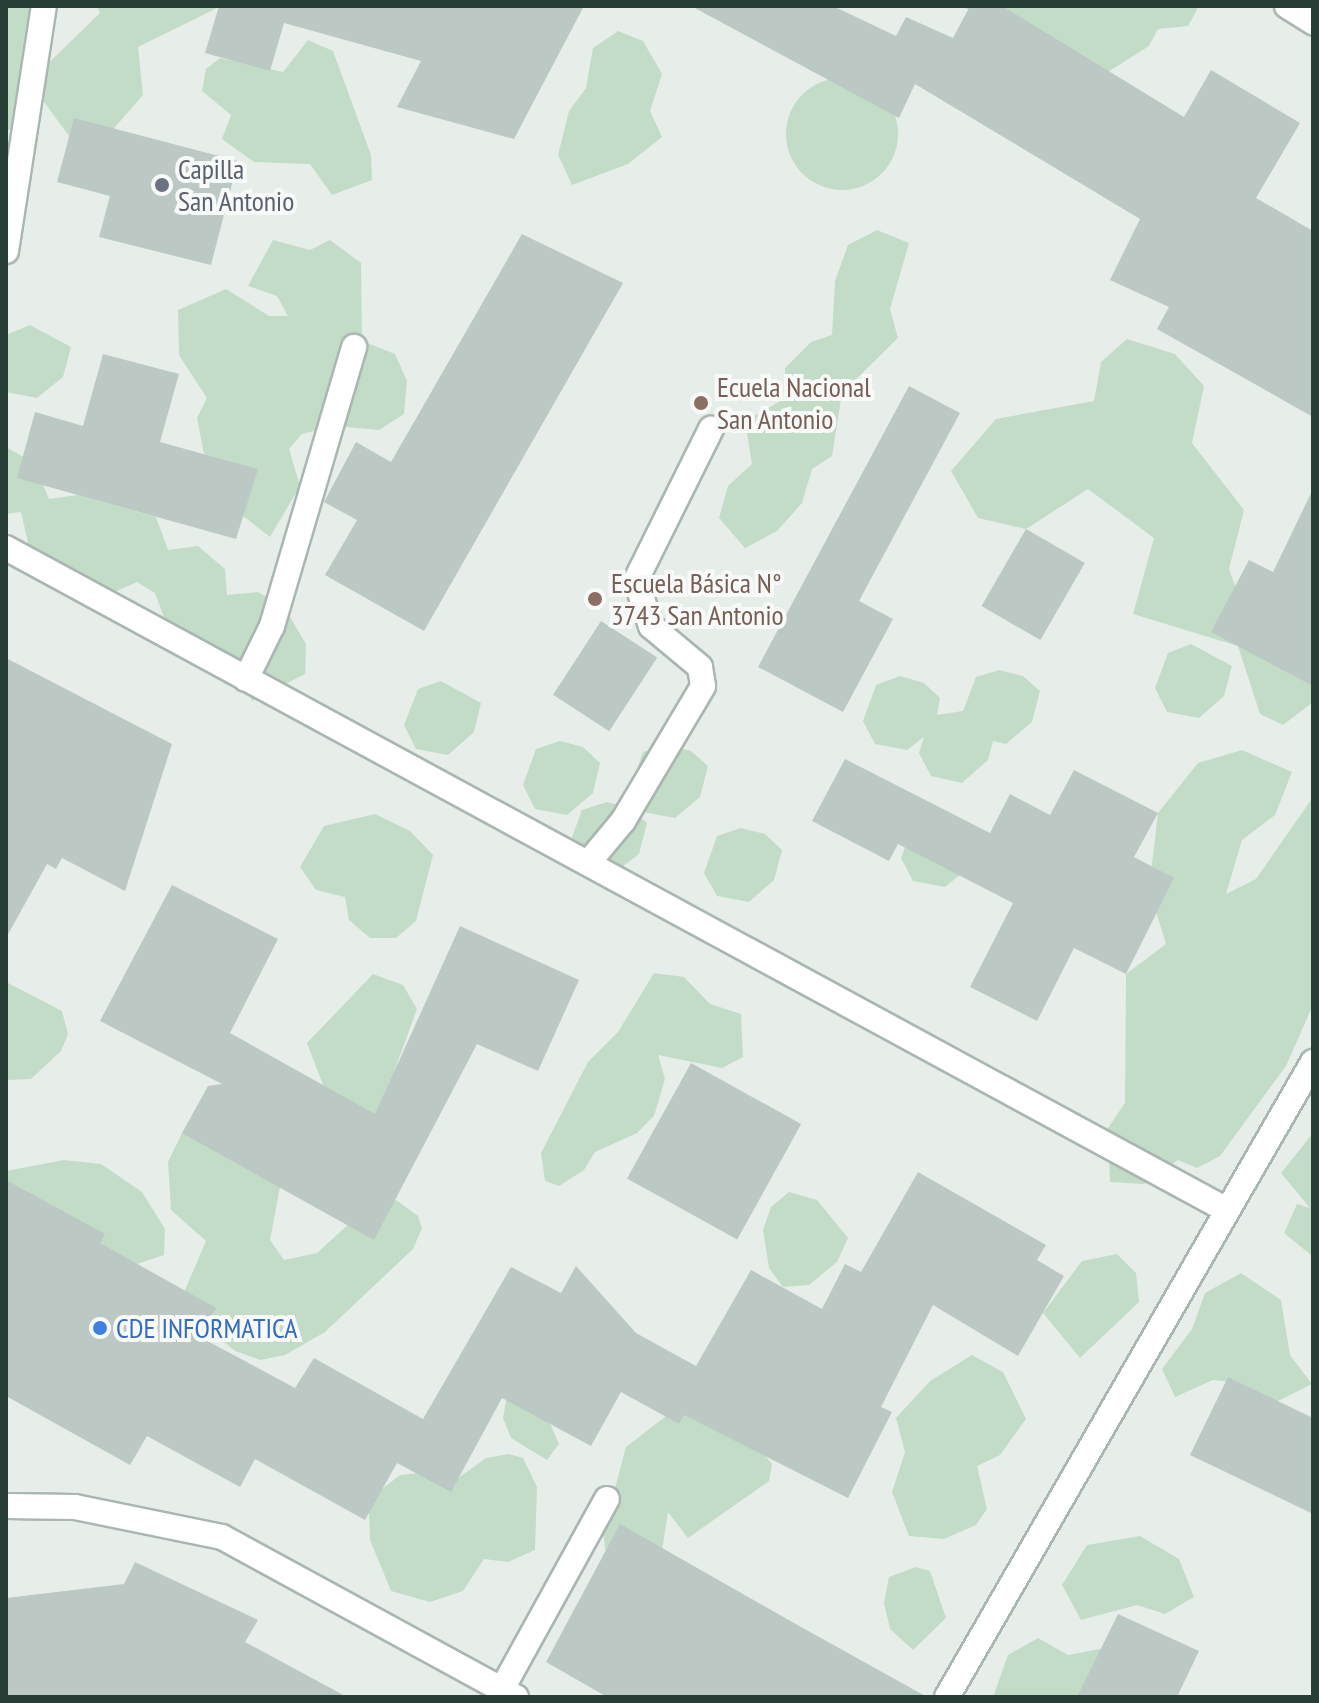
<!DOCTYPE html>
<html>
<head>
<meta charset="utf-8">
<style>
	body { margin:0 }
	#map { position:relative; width:1319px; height:1703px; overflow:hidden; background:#e7eeea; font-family:"PT Sans Narrow",sans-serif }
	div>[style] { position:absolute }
	.green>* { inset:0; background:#c2dcc7 }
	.round { border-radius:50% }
	.building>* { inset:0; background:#bcc8c3; transform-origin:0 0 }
	.roads { filter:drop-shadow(2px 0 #aab6b1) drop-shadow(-2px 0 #aab6b1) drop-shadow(0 2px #aab6b1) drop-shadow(0 -2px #aab6b1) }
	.minor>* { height:24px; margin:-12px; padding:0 12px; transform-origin:12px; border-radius:12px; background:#fff }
	.dots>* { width:22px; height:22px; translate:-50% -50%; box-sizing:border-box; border:4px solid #f7faf8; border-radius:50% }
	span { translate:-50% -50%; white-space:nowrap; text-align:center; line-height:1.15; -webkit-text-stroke:8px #f7faf8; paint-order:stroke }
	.worship-label { font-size:28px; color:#5b616d }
	.left { translate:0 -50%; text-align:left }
	.education-label { font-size:28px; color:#785e54 }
	.shop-label { font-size:28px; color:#366cbe }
	.frame { position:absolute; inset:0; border:8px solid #273e37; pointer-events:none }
</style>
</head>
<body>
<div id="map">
	<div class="green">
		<i style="clip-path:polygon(6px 6px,37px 6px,30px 81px,100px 13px,97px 6px,221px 6px,138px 47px,143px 95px,102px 142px,69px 136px,31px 84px,15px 129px,6px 130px)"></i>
		<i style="clip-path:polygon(961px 6px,1199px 6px,1188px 26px,1158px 29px,1149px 46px,1081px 89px,997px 23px)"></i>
		<i style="clip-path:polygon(618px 31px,643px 41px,662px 74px,650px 111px,662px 137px,628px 164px,572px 185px,558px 155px,569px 111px,586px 88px,593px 48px)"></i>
		<i style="clip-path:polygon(308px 40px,333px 51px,371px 155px,372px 180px,332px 195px,310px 164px,254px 162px,222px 139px,231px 115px,202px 91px,206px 69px,220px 58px,283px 72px)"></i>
		<i class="round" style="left:786px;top:78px;width:112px;height:112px"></i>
		<i style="clip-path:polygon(877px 230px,909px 243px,890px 309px,898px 338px,842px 393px,832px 456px,812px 469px,802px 503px,777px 531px,745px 548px,719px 518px,728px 486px,752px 464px,745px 421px,784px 399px,785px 368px,811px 342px,832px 335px,835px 281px,848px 245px)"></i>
		<i style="clip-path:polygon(273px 240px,310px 250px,330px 240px,361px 263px,362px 341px,395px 354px,407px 381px,404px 414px,379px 430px,334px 426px,302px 434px,289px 449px,300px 486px,270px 537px,243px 516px,256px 469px,204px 454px,197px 418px,207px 398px,179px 355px,178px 310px,226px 289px,269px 316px,288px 316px,277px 296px,248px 286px)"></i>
		<i style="clip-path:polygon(30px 325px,71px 347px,63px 377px,37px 398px,6px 392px,6px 335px)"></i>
		<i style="clip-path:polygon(1127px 339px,1175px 354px,1204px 386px,1192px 443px,1244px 510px,1229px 569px,1242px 606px,1313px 676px,1313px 702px,1283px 725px,1260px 714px,1238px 646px,1133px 614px,1154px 538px,1088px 489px,1026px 529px,978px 518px,951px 471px,996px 419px,1094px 401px,1101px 362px)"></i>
		<i style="clip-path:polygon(6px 447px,34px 463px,49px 499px,78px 495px,156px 517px,168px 550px,198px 546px,225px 569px,227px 595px,258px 592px,284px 607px,306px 644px,305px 674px,252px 701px,235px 661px,166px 623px,155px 593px,137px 582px,83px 606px,54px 588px,29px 547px,21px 512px,6px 514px)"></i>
		<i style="clip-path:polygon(1191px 644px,1232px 666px,1224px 696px,1199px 718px,1167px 712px,1155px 688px,1168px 653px)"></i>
		<i style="clip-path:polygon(999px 670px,1023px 676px,1040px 691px,1032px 722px,1006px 744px,993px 741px,988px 760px,962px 783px,931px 776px,919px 753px,924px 737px,907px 750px,875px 744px,863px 721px,876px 685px,900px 676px,924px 683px,940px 698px,937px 715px,963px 711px,976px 677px)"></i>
		<i style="clip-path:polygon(441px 681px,481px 703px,474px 732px,448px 755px,416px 749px,404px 725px,418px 689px)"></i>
		<i style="clip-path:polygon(560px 741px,583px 747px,600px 763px,593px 793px,567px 815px,535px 809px,523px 785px,536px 749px)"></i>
		<i style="clip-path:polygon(668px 745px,691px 751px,708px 766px,700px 797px,675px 818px,643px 812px,630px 789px,643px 752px)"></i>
		<i style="clip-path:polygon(1242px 750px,1292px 772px,1275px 815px,1242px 840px,1226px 894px,1256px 879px,1313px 797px,1313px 1005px,1286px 1066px,1220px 1156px,1197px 1168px,1178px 1160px,1144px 1184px,1110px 1182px,1108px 1128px,1125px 1103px,1126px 974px,1166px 944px,1149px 889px,1158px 813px,1198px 763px)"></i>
		<i style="clip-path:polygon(607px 802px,630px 808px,647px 823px,639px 854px,613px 874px,569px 845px,582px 810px)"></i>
		<i style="clip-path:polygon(375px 814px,410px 831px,433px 855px,416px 921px,396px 938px,370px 938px,349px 920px,345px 897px,316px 890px,300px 867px,324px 826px)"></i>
		<i style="clip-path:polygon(914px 822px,971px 866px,945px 887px,913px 881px,901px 858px)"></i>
		<i style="clip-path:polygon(741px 828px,765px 834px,782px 850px,774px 880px,749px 902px,717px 896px,704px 873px,717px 836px)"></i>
		<i style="clip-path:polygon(654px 973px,684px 977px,710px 1004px,741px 1014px,743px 1057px,722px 1068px,658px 1055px,665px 1079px,654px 1116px,637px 1133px,595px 1152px,584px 1170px,559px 1186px,545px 1181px,541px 1153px,588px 1062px,618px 1032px)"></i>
		<i style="clip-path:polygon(373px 974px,403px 985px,417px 1009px,394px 1072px,397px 1088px,380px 1116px,320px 1119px,323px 1085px,307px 1043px)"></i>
		<i style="clip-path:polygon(6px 982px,62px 1011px,68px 1034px,61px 1051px,31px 1079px,6px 1080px)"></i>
		<i style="clip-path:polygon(182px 1133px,228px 1135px,280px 1187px,270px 1240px,284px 1260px,317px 1253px,363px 1211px,396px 1200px,418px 1216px,422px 1228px,413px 1249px,325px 1332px,285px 1355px,260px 1360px,235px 1351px,179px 1304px,206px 1241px,171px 1210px,168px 1162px)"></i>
		<i style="clip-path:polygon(1313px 1133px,1313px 1275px,1311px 1255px,1284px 1233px,1297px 1204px,1310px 1208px,1281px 1173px)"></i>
		<i style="clip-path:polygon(64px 1160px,101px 1164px,142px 1192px,165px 1229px,164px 1255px,137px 1264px,6px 1230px,6px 1171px)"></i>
		<i style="clip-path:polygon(789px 1192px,817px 1200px,848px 1238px,837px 1262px,809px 1285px,783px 1287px,769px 1268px,763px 1230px,771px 1207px)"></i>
		<i style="clip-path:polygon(1117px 1254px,1136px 1273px,1139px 1302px,1080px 1358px,1043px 1313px,1082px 1261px)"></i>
		<i style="clip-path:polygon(1241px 1273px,1281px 1300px,1290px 1355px,1312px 1384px,1268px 1406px,1241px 1383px,1213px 1380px,1175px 1397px,1162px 1369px,1192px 1329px,1205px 1293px)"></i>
		<i style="clip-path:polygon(972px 1355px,1003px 1372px,1026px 1419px,1000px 1455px,977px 1466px,987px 1509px,976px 1525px,944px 1539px,909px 1536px,892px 1492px,905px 1452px,896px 1418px,930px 1381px)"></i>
		<i style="clip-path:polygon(507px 1396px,541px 1403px,559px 1444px,547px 1460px,511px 1438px,503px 1418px)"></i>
		<i style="clip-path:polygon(679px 1406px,757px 1446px,772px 1464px,769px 1481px,688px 1538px,668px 1512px,661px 1557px,607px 1561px,603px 1533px,626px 1447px)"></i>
		<i style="clip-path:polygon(509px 1454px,523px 1458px,537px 1487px,535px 1550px,508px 1562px,484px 1559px,463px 1591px,430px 1602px,391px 1591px,370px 1540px,369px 1511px,378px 1492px,400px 1475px,450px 1470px,457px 1479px,486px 1458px)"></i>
		<i style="clip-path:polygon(1140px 1536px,1179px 1559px,1194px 1597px,1165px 1614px,1137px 1605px,1081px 1620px,1062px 1585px,1087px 1545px)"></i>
		<i style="clip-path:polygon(916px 1567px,930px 1571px,946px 1618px,913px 1650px,890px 1629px,884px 1603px,889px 1577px)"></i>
		<i style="clip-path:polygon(1038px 1638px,1068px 1655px,1100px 1649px,1109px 1669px,1085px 1697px,993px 1697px,1008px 1655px)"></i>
	</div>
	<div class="building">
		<i style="clip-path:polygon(219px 6px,584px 6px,514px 139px,397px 107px,421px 61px,284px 23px,270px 71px,205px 53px)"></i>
		<i style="clip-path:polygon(691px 6px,833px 6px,896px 36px,906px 17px,953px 38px,970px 6px,1002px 6px,1184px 117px,1211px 70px,1300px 123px,1256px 198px,1313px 231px,1313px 417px,1157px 329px,1169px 307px,1110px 280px,1140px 219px,915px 84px,899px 118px)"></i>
		<i style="clip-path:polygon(74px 118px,238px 161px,211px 265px,99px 237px,110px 196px,57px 182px)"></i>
		<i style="clip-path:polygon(522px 234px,623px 283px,424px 631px,325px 575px,357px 520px,324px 502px,356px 442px,391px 462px)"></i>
		<i style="clip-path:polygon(103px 354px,179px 374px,160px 442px,258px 469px,236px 539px,17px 478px,35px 412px,83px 426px)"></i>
		<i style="clip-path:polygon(909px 386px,960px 413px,859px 601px,893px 619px,843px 712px,758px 667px)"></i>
		<i style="clip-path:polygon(1313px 489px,1313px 686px,1211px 632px,1249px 560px,1273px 572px)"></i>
		<i style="left:1026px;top:529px;width:68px;height:89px;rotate:30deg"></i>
		<i style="left:601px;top:621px;width:67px;height:88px;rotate:33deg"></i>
		<i style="clip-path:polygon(6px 658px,172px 744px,125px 891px,62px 858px,56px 869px,47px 864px,6px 938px)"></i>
		<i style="clip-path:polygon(845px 759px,990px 833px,1010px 794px,1050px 815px,1074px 770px,1158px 813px,1134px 857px,1174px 878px,1126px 974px,1074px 948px,1037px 1021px,970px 987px,1013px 903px,898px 844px,889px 861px,812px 821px)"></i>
		<i style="clip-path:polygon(172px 885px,278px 939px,230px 1033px,375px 1114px,460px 926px,579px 980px,538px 1071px,477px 1044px,374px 1240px,182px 1133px,208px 1086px,222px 1084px,100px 1021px)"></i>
		<i style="left:691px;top:1063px;width:126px;height:132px;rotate:29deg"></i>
		<i style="clip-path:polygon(918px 1172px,1046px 1245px,1037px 1260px,1064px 1276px,1018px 1356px,933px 1305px,881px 1407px,892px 1412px,848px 1498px,684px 1415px,679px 1424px,621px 1392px,591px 1446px,502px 1398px,451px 1492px,397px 1463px,365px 1520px,255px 1459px,240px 1487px,147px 1436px,130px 1465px,6px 1396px,6px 1180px,105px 1234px,100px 1243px,216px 1308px,200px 1337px,295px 1388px,314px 1358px,423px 1419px,511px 1267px,561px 1293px,576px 1266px,636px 1333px,696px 1366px,751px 1270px,822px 1309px,845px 1264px,861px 1272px)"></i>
		<i style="clip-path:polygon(1228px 1377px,1313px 1418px,1313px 1514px,1190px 1455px)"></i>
		<i style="clip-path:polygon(620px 1524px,794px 1623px,927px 1697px,607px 1697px,546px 1662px)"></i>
		<i style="clip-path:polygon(135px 1562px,258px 1620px,245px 1642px,347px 1697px,6px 1697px,6px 1598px,124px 1584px)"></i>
		<i style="clip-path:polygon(1118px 1614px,1199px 1651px,1177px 1697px,1077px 1697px)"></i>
	</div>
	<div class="roads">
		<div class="minor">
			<i style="left:1287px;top:6px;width:31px;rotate:32deg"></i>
			<i style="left:6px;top:251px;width:248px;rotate:-81.2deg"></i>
			<i style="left:6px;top:548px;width:1389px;rotate:28.47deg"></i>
			<i style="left:246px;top:679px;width:59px;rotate:-63.9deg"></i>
			<i style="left:272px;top:626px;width:291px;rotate:-73.6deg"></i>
			<i style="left:588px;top:863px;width:55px;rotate:-50.2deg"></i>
			<i style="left:623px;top:821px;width:157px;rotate:-59.3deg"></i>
			<i style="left:703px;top:686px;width:19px;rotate:-99deg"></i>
			<i style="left:700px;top:667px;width:64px;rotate:-140.1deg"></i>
			<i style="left:651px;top:626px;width:48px;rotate:-108.1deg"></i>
			<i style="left:636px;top:580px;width:169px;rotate:-63.6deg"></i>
			<i style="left:6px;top:1506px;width:69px;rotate:0.8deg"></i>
			<i style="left:75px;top:1507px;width:150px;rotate:11.5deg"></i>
			<i style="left:222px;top:1537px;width:335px;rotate:28.6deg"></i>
			<i style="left:502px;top:1689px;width:217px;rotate:-61.1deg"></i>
			<i style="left:947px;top:1697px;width:733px;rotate:-60.04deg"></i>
		</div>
	</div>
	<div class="dots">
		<i style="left:162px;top:185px;background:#6b7280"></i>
		<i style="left:701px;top:403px;background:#8d6e63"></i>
		<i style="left:595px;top:599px;background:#8d6e63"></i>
		<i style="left:100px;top:1328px;background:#3f7fe0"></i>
	</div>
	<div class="worship-label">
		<span class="left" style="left:178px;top:185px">Capilla<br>San Antonio</span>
	</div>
	<div class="education-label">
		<span class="left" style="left:717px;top:403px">Ecuela Nacional<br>San Antonio</span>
		<span class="left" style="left:611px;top:599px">Escuela Básica N°<br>3743 San Antonio</span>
	</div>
	<div class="shop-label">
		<span class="left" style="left:116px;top:1328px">CDE INFORMATICA</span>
	</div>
	<div class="frame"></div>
</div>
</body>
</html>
